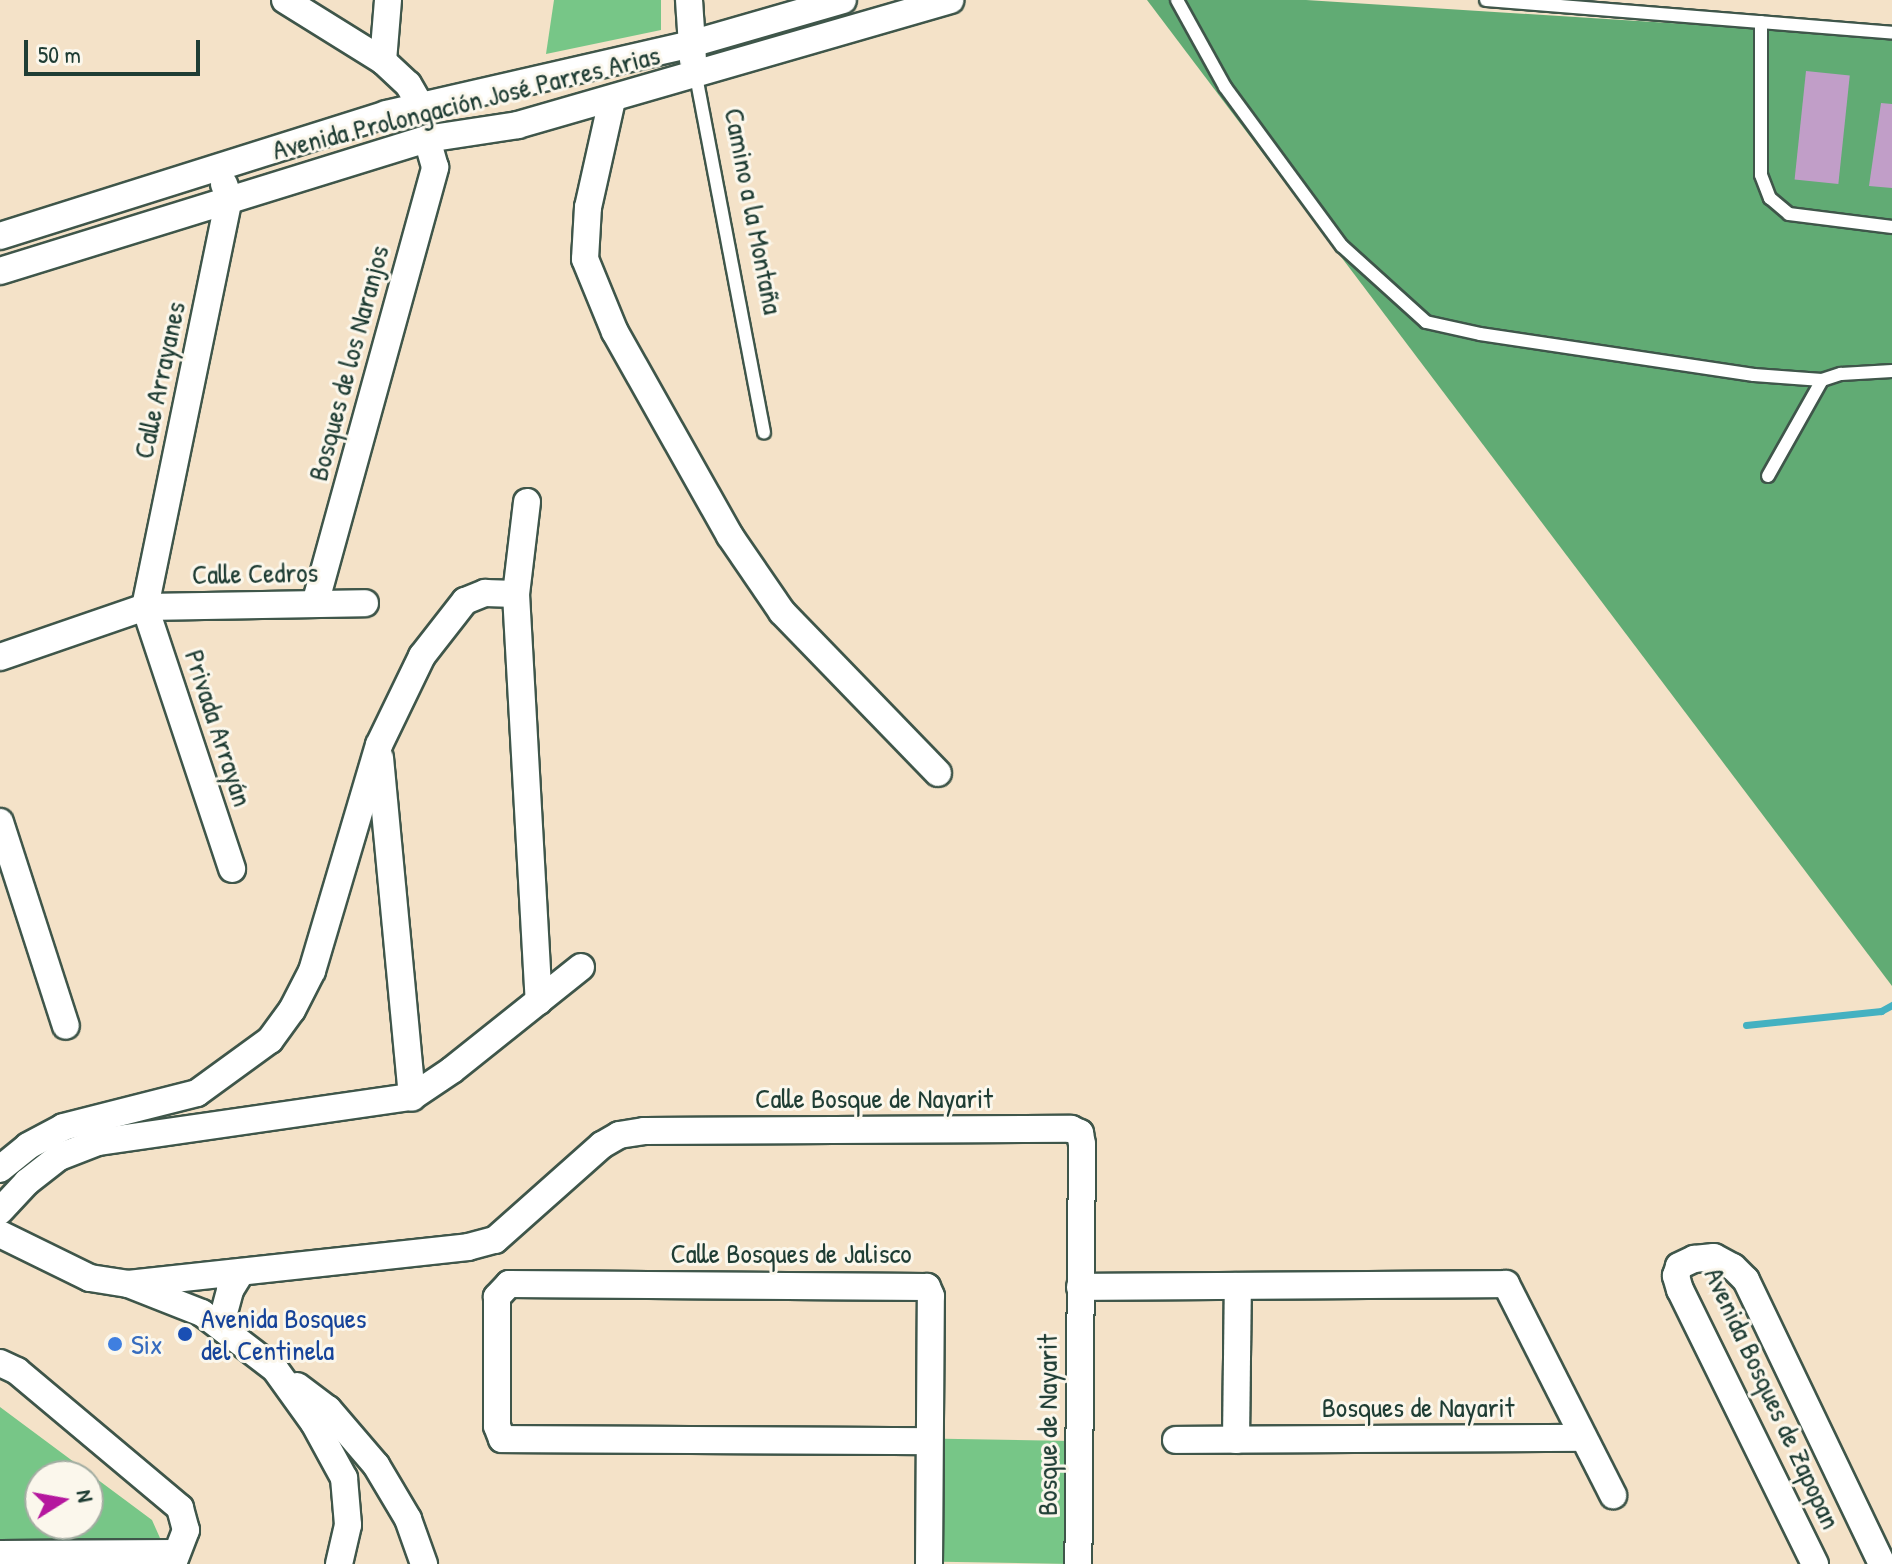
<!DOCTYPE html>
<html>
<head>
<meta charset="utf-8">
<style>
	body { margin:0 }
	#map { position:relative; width:1892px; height:1564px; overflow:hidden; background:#f4e2c8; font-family:"Patrick Hand",sans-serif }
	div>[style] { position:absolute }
	.green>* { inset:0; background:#77c687; transform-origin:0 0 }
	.forest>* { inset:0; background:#61ab74 }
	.stream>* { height:7px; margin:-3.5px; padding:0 3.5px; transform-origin:3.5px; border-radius:3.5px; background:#44b1c1 }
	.building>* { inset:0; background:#c19ec8; transform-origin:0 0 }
	.roads { filter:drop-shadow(2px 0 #3f564a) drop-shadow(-2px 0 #3f564a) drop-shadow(0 2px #3f564a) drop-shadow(0 -2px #3f564a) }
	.lane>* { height:12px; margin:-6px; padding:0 6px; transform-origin:6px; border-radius:6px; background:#fff }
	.street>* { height:26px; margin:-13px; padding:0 13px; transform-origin:13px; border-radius:13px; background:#fff }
	.dots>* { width:22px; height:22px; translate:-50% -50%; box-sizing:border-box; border:4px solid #fbf7ec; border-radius:50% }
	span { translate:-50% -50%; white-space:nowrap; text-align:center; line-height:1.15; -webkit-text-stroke:6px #fbf7ec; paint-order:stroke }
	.street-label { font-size:28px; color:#1f3d34 }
	.transit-label { font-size:28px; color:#164399 }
	.left { translate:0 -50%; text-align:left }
	.shop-label { font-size:28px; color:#366cbe }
	.north { position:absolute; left:24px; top:1460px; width:80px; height:80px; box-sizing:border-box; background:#fbf7ec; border:2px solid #a3ada2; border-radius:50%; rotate:79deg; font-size:22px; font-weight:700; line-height:32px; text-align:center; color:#1f3d34 }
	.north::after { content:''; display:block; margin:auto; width:28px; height:36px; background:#b5179e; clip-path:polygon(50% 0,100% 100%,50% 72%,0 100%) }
	.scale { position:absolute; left:24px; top:40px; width:176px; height:36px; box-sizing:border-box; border:4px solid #1f3d34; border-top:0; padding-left:10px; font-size:24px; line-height:28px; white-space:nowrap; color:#1f3d34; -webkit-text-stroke:6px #fbf7ec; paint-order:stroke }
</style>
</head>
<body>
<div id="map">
	<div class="green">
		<i style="clip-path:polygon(554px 0,661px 0,661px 30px,546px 54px)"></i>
		<i style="clip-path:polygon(evenodd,0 1407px,152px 1520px,160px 1538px,148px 1548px,0 1541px,0 1407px,40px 1476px,88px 1476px,88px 1524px,40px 1524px,40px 1476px)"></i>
		<i style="left:1072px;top:1441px;width:123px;height:128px;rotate:91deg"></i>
	</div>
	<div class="forest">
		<i style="clip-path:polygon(1147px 0,1306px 0,1892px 37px,1892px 986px)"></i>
	</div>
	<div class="stream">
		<i style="left:1746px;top:1025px;width:136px;rotate:-5.9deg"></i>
		<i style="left:1881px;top:1011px;width:13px;rotate:-29deg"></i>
	</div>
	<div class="building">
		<i style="left:1806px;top:71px;width:44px;height:109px;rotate:6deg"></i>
		<i style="clip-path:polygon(1881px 103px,1892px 104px,1892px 188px,1869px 186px)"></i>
	</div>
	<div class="roads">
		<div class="lane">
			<i style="left:1177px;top:0;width:99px;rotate:61.1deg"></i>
			<i style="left:1225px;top:87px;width:197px;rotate:53.7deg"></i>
			<i style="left:1342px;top:246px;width:113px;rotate:42.1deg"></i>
			<i style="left:1426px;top:322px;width:55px;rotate:12.5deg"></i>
			<i style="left:1480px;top:334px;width:277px;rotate:8.5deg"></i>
			<i style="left:1754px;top:375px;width:68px;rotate:4.2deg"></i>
			<i style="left:1486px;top:0;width:407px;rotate:4.6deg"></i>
			<i style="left:1761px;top:22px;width:153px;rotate:90deg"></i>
			<i style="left:1761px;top:175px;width:25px;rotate:69deg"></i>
			<i style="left:1770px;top:198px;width:25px;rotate:40deg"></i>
			<i style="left:1789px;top:214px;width:104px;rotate:7.2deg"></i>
			<i style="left:696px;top:76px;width:363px;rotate:79.2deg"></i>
			<i style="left:1768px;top:476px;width:110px;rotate:-60.6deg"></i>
			<i style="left:1822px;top:380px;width:20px;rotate:-18deg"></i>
			<i style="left:1841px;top:374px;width:51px;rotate:-3.4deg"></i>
		</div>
		<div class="street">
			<i style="left:285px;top:0;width:115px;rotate:31.9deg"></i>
			<i style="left:383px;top:61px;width:34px;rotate:43deg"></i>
			<i style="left:408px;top:84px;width:24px;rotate:60deg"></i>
			<i style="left:689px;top:0;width:60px;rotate:86.2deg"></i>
			<i style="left:383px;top:61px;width:61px;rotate:-85.3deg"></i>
			<i style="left:612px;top:100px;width:110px;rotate:102.6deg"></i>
			<i style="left:588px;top:207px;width:52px;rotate:93.3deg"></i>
			<i style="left:585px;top:259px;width:79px;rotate:67.7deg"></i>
			<i style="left:615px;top:332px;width:234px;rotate:60.6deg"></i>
			<i style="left:730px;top:536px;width:92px;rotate:55.6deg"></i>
			<i style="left:782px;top:612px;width:224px;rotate:45.9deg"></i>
			<i style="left:224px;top:184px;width:15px;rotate:70deg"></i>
			<i style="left:229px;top:198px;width:418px;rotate:101.6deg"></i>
			<i style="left:145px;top:607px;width:276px;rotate:71.6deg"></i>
			<i style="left:0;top:236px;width:405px;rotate:-17.5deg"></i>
			<i style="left:386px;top:114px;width:313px;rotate:-12.9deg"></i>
			<i style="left:691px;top:44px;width:158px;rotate:-16.1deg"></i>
			<i style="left:0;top:271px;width:447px;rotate:-17.2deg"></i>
			<i style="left:427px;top:139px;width:92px;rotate:-8.7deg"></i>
			<i style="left:518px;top:125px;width:450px;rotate:-16.1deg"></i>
			<i style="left:527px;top:502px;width:93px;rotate:96.8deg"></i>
			<i style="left:516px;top:594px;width:408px;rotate:86.8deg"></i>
			<i style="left:315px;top:604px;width:453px;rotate:-74.6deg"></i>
			<i style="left:435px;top:167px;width:29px;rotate:-106deg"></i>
			<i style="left:0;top:657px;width:153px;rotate:-19deg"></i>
			<i style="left:145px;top:607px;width:220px;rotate:-1deg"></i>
			<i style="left:380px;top:758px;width:341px;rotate:84.6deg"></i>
			<i style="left:0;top:822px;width:214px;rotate:72.1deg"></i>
			<i style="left:0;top:1169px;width:36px;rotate:-39deg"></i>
			<i style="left:28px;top:1146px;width:40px;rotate:-28deg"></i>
			<i style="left:63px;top:1127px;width:138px;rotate:-14.2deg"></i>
			<i style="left:197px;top:1093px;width:90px;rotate:-36deg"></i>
			<i style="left:270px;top:1040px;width:37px;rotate:-54deg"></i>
			<i style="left:292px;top:1010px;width:44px;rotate:-62.9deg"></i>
			<i style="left:312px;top:971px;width:236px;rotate:-73.5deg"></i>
			<i style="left:379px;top:745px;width:99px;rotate:-64.2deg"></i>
			<i style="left:422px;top:656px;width:70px;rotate:-52deg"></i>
			<i style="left:465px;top:601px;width:22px;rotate:-22deg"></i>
			<i style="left:485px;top:593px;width:31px;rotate:2deg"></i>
			<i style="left:0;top:1211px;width:40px;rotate:-47deg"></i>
			<i style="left:27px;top:1182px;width:41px;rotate:-38deg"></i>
			<i style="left:59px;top:1157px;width:42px;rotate:-21deg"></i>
			<i style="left:98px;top:1142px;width:317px;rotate:-8.2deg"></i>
			<i style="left:412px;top:1097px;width:48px;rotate:-34deg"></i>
			<i style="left:452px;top:1070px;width:165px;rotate:-38.6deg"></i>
			<i style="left:0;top:1234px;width:100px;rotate:26.1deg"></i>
			<i style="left:90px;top:1278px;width:38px;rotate:9deg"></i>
			<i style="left:128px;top:1284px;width:79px;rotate:21.4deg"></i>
			<i style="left:202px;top:1313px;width:92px;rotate:37.5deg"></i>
			<i style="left:275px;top:1369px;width:67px;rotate:54.2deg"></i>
			<i style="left:314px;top:1423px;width:63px;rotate:61.4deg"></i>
			<i style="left:344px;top:1478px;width:47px;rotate:85.1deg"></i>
			<i style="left:348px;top:1525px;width:40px;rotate:103deg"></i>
			<i style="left:128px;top:1284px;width:342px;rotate:-6.2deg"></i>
			<i style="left:468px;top:1247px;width:28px;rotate:-15deg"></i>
			<i style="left:495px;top:1240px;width:143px;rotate:-41.6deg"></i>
			<i style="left:602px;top:1145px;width:20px;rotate:-30deg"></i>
			<i style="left:619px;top:1135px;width:25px;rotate:-9deg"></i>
			<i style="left:644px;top:1131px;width:427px;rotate:-0.3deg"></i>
			<i style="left:1071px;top:1129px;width:10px;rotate:24deg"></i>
			<i style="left:1080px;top:1133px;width:11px;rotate:80deg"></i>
			<i style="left:1082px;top:1144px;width:420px;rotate:90.5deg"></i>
			<i style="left:1080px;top:1287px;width:426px;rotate:-0.4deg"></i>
			<i style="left:1506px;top:1284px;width:237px;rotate:63.1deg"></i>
			<i style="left:225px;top:1330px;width:17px;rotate:-93deg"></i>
			<i style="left:224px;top:1313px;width:24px;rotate:-75deg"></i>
			<i style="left:230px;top:1290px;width:19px;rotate:-58deg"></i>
			<i style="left:0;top:1363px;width:19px;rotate:25deg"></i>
			<i style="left:17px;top:1371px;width:213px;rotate:40deg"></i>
			<i style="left:180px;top:1508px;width:23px;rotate:75deg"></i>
			<i style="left:186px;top:1530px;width:36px;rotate:111deg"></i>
			<i style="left:297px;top:1386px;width:39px;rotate:37deg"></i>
			<i style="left:328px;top:1409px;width:74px;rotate:49.4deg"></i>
			<i style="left:376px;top:1465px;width:63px;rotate:59.3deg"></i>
			<i style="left:408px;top:1519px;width:48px;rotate:70.4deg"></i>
			<i style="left:1176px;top:1440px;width:405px;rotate:-0.3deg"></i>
			<i style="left:1236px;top:1440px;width:154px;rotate:-89.3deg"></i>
			<i style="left:0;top:1554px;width:176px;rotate:-0.3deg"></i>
			<i style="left:929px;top:1564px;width:268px;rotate:-89.6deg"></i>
			<i style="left:931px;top:1296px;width:10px;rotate:-114deg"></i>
			<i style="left:927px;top:1287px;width:418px;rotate:-179.6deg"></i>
			<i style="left:509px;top:1284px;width:18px;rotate:133deg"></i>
			<i style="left:497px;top:1297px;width:129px;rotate:90deg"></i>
			<i style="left:497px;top:1426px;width:14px;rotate:69deg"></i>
			<i style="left:502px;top:1439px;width:427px;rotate:0.3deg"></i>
			<i style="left:1815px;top:1564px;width:305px;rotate:-116.2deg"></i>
			<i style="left:1680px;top:1290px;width:15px;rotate:-106deg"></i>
			<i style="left:1676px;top:1276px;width:10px;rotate:-73deg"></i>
			<i style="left:1679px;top:1266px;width:17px;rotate:-25deg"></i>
			<i style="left:1694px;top:1259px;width:20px;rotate:-6deg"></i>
			<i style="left:1714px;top:1257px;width:21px;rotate:28deg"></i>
			<i style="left:1733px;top:1267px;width:18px;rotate:45deg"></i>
			<i style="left:1746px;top:1280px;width:315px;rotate:64.4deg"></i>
		</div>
	</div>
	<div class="dots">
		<i style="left:185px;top:1334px;background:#1a4fb4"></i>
		<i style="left:115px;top:1344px;background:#3f7fe0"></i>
	</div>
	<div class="street-label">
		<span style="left:466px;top:102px;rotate:-14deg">Avenida Prolongación José Parres Arias</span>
		<span style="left:754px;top:211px;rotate:79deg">Camino a la Montaña</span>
		<span style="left:348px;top:363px;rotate:-75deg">Bosques de los Naranjos</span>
		<span style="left:159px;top:380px;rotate:-78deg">Calle Arrayanes</span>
		<span style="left:255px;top:573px;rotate:-1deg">Calle Cedros</span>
		<span style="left:219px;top:728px;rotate:72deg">Privada Arrayán</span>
		<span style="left:874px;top:1098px">Calle Bosque de Nayarit</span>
		<span style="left:791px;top:1253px">Calle Bosques de Jalisco</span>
		<span style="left:1773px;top:1398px;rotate:65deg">Avenida Bosques de Zapopan</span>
		<span style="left:1418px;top:1407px">Bosques de Nayarit</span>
		<span style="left:1047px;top:1425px;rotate:-90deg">Bosque de Nayarit</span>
	</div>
	<div class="transit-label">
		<span class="left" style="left:201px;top:1334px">Avenida Bosques<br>del Centinela</span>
	</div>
	<div class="shop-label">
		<span class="left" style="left:131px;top:1344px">Six</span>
	</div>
	<div class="north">N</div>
	<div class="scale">50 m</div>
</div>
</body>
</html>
